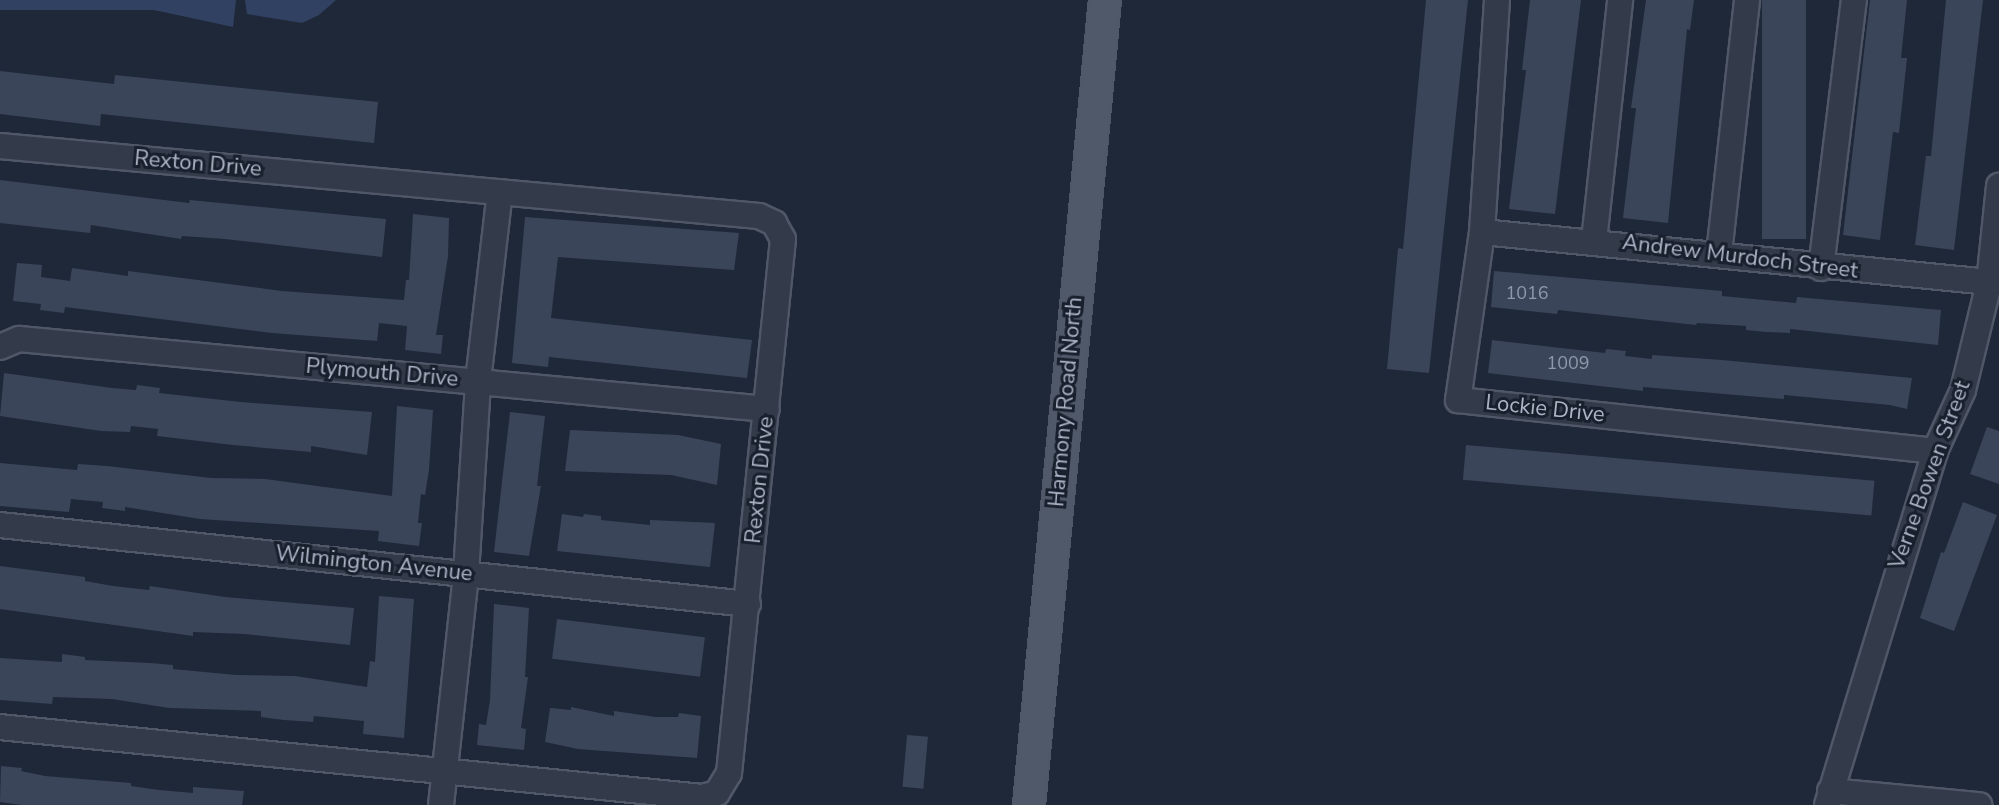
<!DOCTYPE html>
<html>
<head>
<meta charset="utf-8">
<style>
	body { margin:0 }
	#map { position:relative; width:1999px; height:805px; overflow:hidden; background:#1f2839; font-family:"Nunito Sans",sans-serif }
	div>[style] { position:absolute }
	.water>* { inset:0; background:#314161 }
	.building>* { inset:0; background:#3b4559; transform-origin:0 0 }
	.roads { filter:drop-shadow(2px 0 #505767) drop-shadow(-2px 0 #505767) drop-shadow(0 2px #505767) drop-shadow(0 -2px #505767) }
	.minor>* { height:24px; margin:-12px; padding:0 12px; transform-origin:12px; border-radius:12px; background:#333a49 }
	.major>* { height:30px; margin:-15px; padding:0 15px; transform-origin:15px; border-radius:15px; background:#505969 }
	span { translate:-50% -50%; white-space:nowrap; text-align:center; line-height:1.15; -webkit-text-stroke:6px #181f2d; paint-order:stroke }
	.number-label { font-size:18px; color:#9098ab }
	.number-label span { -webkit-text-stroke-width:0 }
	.street-label { font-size:22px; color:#adb4c6 }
</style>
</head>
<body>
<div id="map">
	<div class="water">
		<i style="clip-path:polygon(0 0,236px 0,233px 27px,154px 10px,0 10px)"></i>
		<i style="clip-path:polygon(245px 0,336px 0,319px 15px,302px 23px,247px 14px)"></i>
	</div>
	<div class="building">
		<i style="clip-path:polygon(1426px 0,1468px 0,1429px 373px,1387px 369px,1398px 248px,1403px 249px)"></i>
		<i style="clip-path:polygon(1530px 0,1581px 0,1555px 214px,1509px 209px,1526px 70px,1522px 70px)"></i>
		<i style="clip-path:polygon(1646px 0,1694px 0,1690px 30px,1687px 29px,1668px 223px,1623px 218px,1636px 108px,1631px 108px)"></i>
		<i style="left:1762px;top:0;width:44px;height:239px"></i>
		<i style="clip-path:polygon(1870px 0,1907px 0,1901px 58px,1907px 58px,1899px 133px,1893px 132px,1880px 240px,1843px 235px)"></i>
		<i style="clip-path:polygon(1946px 0,1983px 0,1954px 250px,1915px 245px,1926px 156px,1931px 156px)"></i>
		<i style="clip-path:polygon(0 71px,114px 84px,115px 75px,378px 102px,374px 143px,101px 114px,100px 126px,0 114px)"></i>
		<i style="clip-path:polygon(0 180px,189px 203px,190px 200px,386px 219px,382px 257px,225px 239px,182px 236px,181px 239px,91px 225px,90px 233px,0 223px)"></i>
		<i style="clip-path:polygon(413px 214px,449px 218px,448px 256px,436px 335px,443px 335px,441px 354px,405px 350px,407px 326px,379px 323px,377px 341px,272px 333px,65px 307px,64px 313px,40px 310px,41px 304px,13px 301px,17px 263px,42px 265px,41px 277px,70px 281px,72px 268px,128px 276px,128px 271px,282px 291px,404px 300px,406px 280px,409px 280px)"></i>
		<i style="clip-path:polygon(525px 217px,739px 233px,734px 270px,558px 257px,551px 318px,752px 340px,747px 378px,549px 357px,548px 367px,512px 363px)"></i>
		<i style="clip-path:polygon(1494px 271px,1722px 291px,1722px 296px,1796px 303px,1797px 297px,1941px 310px,1938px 345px,1790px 329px,1790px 333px,1766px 332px,1746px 330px,1746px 326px,1697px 323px,1696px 325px,1558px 310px,1557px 314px,1491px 307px)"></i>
		<i style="clip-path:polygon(1492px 340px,1605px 353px,1606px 349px,1626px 351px,1625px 356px,1652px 359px,1652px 355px,1722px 360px,1912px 378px,1907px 409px,1890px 405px,1784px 395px,1784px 399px,1643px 387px,1643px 391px,1488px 373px)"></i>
		<i style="clip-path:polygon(4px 373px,112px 388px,136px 390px,137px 385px,160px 388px,159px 393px,241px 402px,372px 412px,367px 455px,311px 446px,311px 452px,233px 445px,157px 436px,158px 429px,131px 426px,130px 432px,101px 431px,0 416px)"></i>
		<i style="clip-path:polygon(397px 406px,433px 410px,429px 470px,425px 495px,421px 494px,418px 523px,422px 523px,419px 546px,378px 541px,379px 531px,200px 519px,125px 507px,125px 511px,102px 508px,103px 502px,71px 499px,69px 512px,0 506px,0 463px,77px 470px,78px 464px,107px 466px,211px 478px,265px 479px,392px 496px)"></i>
		<i style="clip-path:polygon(510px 412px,545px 416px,537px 486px,541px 486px,529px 556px,494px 552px)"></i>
		<i style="clip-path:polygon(1987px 427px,1999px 431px,1999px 484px,1970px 474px)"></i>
		<i style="clip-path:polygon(570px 430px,678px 435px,721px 444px,717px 485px,671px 475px,565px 471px)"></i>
		<i style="left:1466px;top:445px;width:410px;height:35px;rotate:5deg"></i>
		<i style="clip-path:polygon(1963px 502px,1997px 515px,1954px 631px,1920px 618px,1941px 552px,1944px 553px)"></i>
		<i style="clip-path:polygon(562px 514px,583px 517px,584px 514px,601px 516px,601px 520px,650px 525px,650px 520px,715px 523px,710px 567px,557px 551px)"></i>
		<i style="clip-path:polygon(0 566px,85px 577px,85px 581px,113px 586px,149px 590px,150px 586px,225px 597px,354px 608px,350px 645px,245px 634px,193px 632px,193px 636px,0 609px)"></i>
		<i style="clip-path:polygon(379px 596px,414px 599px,404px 738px,363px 734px,364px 721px,314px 716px,313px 722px,284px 720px,261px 717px,261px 711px,169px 708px,112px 699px,53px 697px,52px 704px,0 700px,0 658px,62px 662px,62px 654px,85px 657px,85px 660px,150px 663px,173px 665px,173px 669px,236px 675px,295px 676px,367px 687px,370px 661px,375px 662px)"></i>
		<i style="clip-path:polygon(494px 604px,529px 608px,525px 677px,528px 677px,521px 728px,526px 729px,524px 750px,477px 745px,479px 724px,486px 725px,490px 700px)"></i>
		<i style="left:557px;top:619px;width:149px;height:40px;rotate:7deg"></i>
		<i style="clip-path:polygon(571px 707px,614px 716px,614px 711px,656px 717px,678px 717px,679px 713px,701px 716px,697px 758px,578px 749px,545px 742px,550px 708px,571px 710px)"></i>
		<i style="left:907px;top:735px;width:21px;height:52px;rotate:5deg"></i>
		<i style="clip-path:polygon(1px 766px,22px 768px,21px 771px,45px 776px,131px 783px,131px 786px,159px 790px,193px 793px,193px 787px,244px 791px,242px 805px,21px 805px,0 802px)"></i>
	</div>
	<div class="roads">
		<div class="minor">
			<i style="left:1497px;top:0;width:232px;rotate:93.7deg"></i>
			<i style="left:1482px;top:232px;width:170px;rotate:98.1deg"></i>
			<i style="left:1458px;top:400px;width:480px;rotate:6.1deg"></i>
			<i style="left:0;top:146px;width:762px;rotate:5.27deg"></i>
			<i style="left:759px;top:216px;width:17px;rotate:25deg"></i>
			<i style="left:774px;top:223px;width:18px;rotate:61deg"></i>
			<i style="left:783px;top:239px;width:537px;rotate:95.77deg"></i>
			<i style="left:729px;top:773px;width:23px;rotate:121deg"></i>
			<i style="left:717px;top:793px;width:16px;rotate:165deg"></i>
			<i style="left:702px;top:797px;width:705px;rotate:-174.31deg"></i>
			<i style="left:1482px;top:232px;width:520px;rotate:5.63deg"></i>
			<i style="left:1594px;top:241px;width:242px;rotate:-83.8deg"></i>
			<i style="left:1719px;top:254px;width:256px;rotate:-83.7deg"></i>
			<i style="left:1821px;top:268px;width:270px;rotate:-83deg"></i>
			<i style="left:0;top:347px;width:21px;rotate:-23deg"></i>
			<i style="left:19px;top:339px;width:751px;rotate:5.35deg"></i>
			<i style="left:0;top:525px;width:752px;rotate:6.03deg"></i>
			<i style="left:1830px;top:791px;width:150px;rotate:5.4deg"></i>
			<i style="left:441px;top:805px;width:232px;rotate:-83.8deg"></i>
			<i style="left:466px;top:574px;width:193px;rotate:-86.4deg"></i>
			<i style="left:478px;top:381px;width:190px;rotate:-83.4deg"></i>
			<i style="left:1827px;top:805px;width:370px;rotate:-73deg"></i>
			<i style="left:1935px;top:451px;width:67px;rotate:-65.3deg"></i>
			<i style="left:1963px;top:390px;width:110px;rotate:-76.3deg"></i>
			<i style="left:1989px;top:283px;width:98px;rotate:-84.1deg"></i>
		</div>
		<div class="major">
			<i style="left:1029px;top:805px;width:809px;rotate:-84.61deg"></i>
		</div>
	</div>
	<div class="number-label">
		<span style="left:1527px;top:293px">1016</span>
		<span style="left:1568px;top:363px">1009</span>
	</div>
	<div class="street-label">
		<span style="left:198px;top:164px;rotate:5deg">Rexton Drive</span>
		<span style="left:1740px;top:257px;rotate:7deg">Andrew Murdoch Street</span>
		<span style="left:382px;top:373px;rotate:5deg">Plymouth Drive</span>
		<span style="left:1066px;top:402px;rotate:-85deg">Harmony Road North</span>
		<span style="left:1545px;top:409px;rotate:6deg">Lockie Drive</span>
		<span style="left:1930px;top:475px;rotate:-70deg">Verne Bowen Street</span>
		<span style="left:760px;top:480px;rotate:-84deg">Rexton Drive</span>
		<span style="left:374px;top:564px;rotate:6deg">Wilmington Avenue</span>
	</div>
</div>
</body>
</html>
